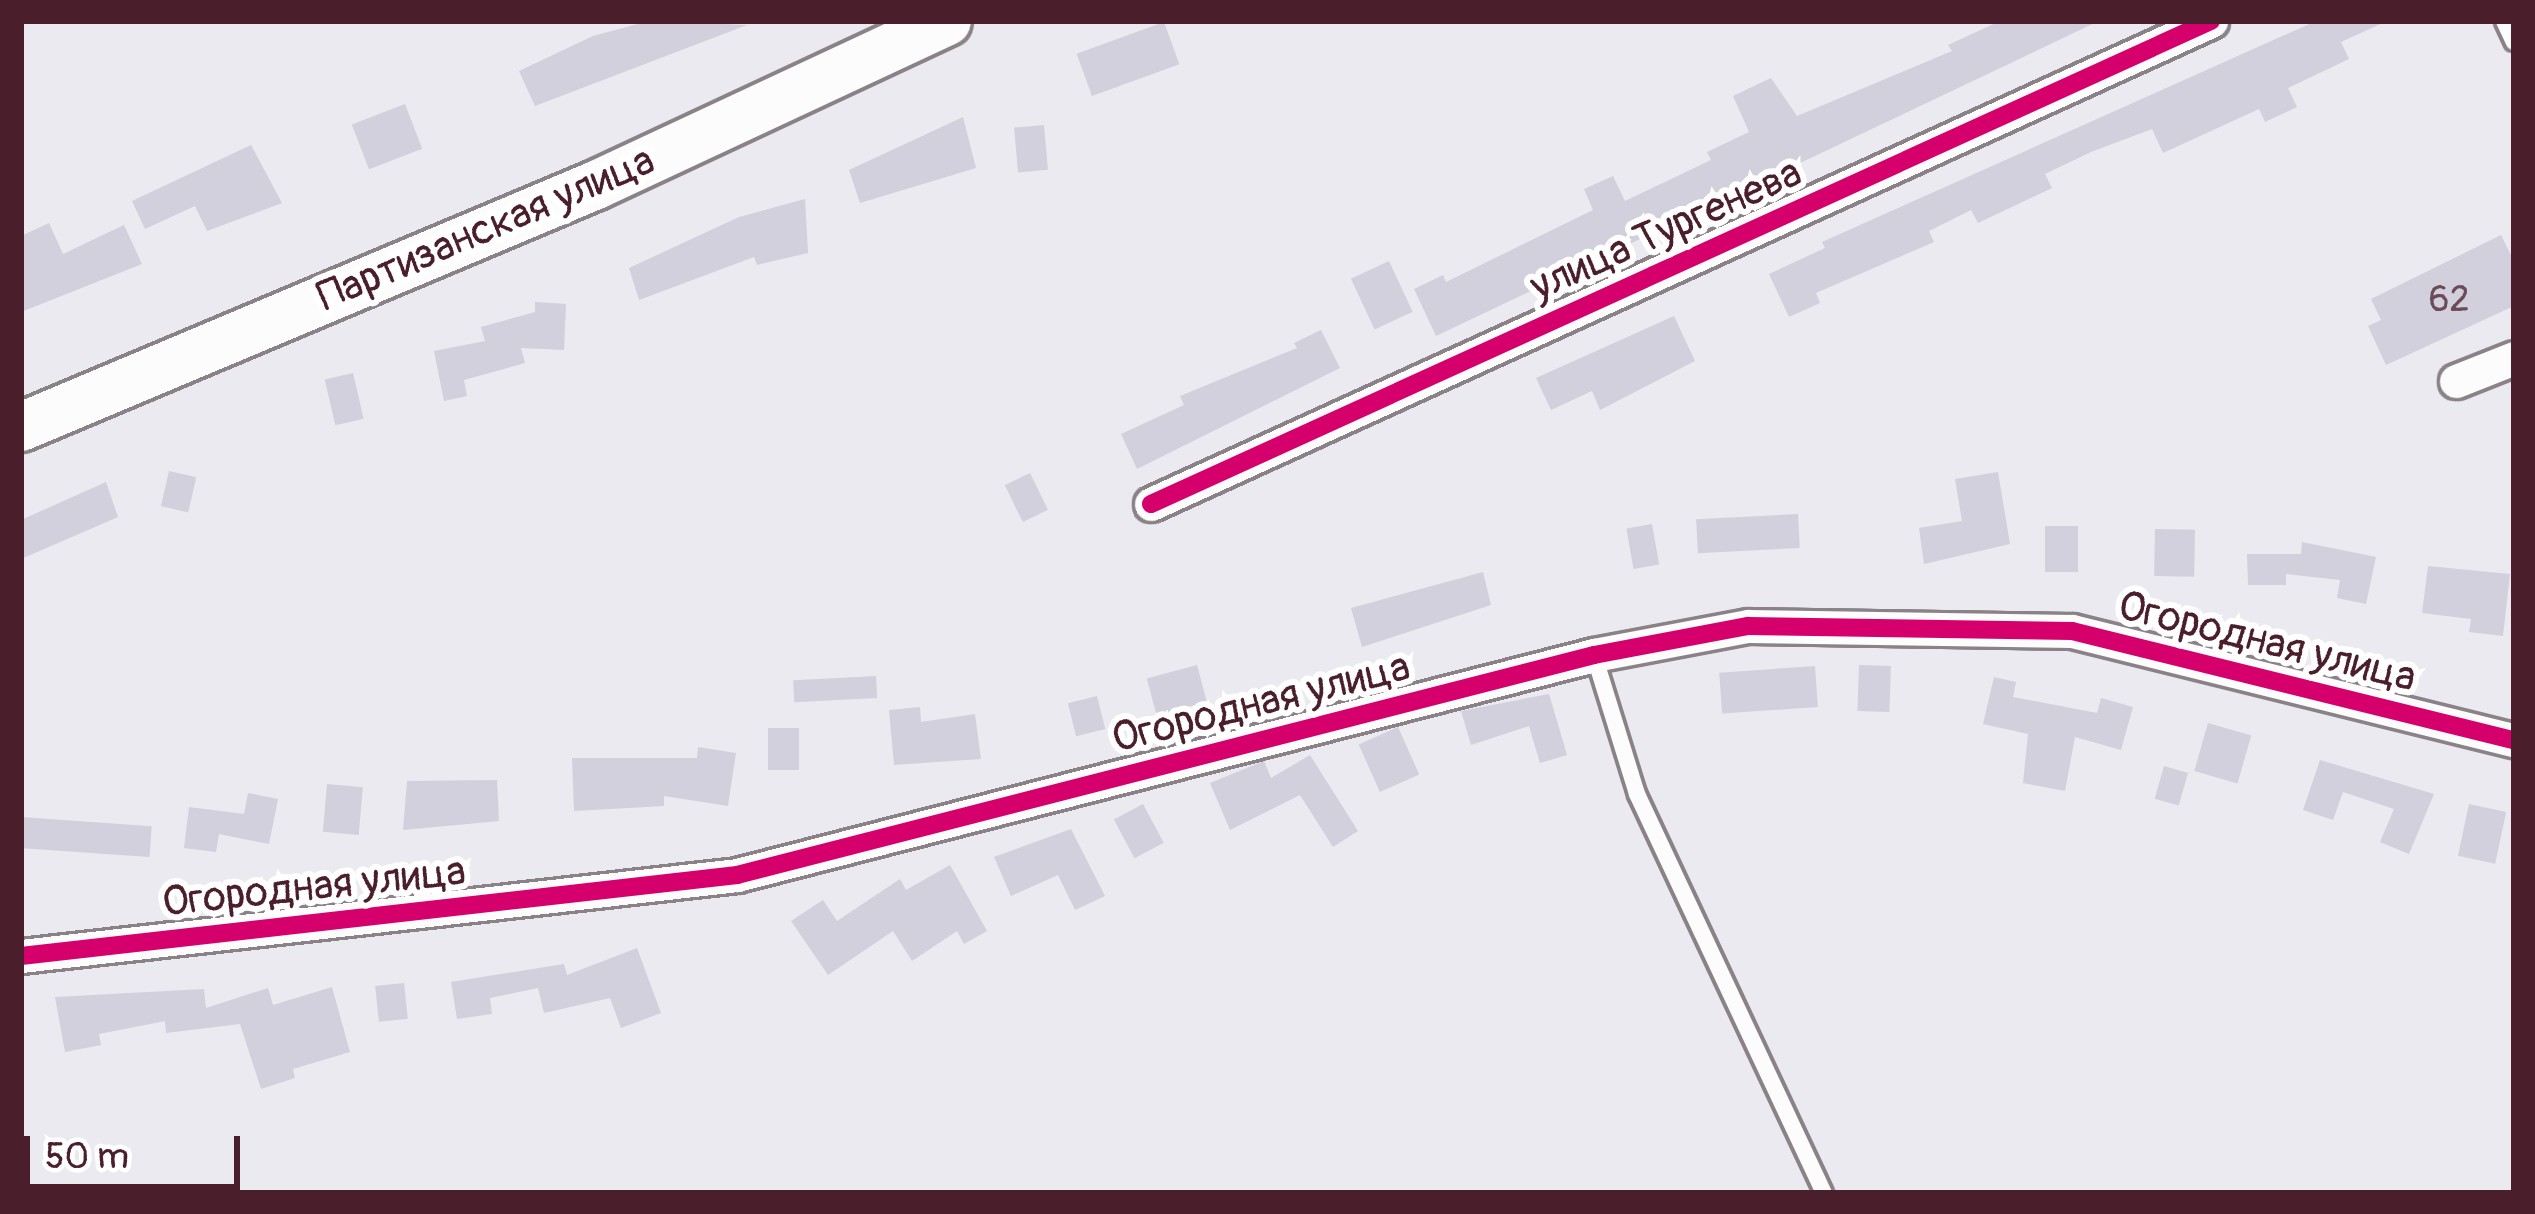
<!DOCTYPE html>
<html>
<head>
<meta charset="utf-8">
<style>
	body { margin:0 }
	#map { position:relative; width:2535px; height:1214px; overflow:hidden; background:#eaeaf0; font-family:Pangolin,sans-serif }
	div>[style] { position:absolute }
	.building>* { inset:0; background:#d1d0dc; transform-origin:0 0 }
	.roads { filter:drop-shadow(3px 0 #8a8287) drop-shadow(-3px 0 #8a8287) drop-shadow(0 3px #8a8287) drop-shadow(0 -3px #8a8287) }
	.lane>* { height:16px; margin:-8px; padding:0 8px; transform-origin:8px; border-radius:8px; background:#fcfcfd }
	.street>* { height:33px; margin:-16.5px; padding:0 16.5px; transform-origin:16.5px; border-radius:16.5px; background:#fcfcfd }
	.secondary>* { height:48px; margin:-24px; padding:0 24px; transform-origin:24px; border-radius:24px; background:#fcfcfd }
	.cycleway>* { height:18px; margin:-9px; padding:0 9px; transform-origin:9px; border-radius:9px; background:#d6006c }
	span { translate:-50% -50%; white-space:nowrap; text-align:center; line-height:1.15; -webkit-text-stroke:12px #fff; paint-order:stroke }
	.number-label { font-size:36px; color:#6c4b57 }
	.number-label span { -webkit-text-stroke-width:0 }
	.street-label { font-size:42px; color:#4a1f2b }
	.frame { position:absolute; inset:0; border:24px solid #4a1f2b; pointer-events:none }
	.scale { position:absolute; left:24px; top:1136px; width:216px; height:54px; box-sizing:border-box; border:6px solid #4a1f2b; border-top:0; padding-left:15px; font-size:36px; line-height:42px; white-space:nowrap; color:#4a1f2b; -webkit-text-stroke:9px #fff; paint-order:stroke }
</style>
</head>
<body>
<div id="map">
	<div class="building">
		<i style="clip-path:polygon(649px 21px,747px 25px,535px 106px,519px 71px,593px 36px)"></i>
		<i style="clip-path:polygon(2000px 21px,2099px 21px,1436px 336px,1414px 289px,1443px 275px,1446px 282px,1593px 210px,1584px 189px,1613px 176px,1625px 201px,1711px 160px,1707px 152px,1749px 132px,1733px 96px,1771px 78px,1797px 116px,1952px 51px,1948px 45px)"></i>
		<i style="clip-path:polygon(2316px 21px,2387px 21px,2341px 42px,2349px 59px,2288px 88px,2297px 107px,2265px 122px,2259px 109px,2163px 153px,2152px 129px,2091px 152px,2045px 174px,2052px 188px,1978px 223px,1971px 210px,1929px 231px,1934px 242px,1816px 293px,1820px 303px,1789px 317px,1769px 274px,1825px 248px,1822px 242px)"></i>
		<i style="left:1164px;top:22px;width:45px;height:93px;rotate:70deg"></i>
		<i style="left:405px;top:104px;width:48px;height:57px;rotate:69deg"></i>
		<i style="clip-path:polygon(963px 117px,976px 168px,860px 203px,849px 170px)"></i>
		<i style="left:1044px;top:125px;width:45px;height:30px;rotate:85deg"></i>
		<i style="clip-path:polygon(251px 145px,282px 203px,207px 231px,195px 206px,145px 229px,132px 201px)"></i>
		<i style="clip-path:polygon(805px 199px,808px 253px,757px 265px,754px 257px,639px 300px,629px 268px,739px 217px)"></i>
		<i style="clip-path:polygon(49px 223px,63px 254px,124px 225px,142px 264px,21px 312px,21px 236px)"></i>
		<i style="clip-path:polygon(2501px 235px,2514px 261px,2514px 306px,2386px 365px,2368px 326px,2381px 320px,2371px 299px)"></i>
		<i style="left:1389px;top:261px;width:56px;height:42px;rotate:65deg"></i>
		<i style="clip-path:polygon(535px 302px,566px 304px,564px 350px,521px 348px,525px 363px,464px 380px,467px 396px,444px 401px,434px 351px,485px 341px,481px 327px,535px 312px)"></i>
		<i style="clip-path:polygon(1674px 316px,1695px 361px,1600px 410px,1592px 391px,1551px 410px,1536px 378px)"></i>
		<i style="clip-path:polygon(1321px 330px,1340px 368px,1137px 469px,1121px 434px,1184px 405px,1180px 396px,1297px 348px,1294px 343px)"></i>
		<i style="left:353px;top:373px;width:47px;height:29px;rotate:77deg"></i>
		<i style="left:169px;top:471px;width:28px;height:36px;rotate:13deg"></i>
		<i style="clip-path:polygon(1998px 472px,2010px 544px,1924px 564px,1919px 528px,1962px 521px,1955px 479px)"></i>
		<i style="left:1030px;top:473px;width:41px;height:28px;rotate:64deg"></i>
		<i style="clip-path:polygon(106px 482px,118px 517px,21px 559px,21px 520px)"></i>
		<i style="left:1798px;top:514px;width:34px;height:102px;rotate:87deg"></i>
		<i style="left:1652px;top:524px;width:41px;height:26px;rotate:80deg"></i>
		<i style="left:2045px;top:526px;width:33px;height:46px"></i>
		<i style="left:2155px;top:529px;width:40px;height:47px;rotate:1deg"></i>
		<i style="clip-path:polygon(2302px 542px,2376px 557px,2366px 604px,2337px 598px,2340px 580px,2286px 574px,2286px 585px,2248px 585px,2247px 554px,2301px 554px)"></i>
		<i style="clip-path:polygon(2428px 566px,2510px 574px,2503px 636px,2469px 632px,2471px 619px,2422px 613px)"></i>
		<i style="clip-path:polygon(1483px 572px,1491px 605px,1362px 647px,1351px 608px)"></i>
		<i style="left:1197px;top:665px;width:38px;height:52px;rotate:75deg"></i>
		<i style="left:1859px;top:665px;width:32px;height:46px;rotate:2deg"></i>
		<i style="left:1815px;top:666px;width:41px;height:96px;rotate:86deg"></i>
		<i style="left:876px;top:676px;width:22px;height:83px;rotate:87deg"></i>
		<i style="clip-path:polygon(1994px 677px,2016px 682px,2013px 697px,2097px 713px,2101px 698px,2133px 707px,2121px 750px,2075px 737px,2065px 791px,2023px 783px,2028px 734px,1983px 724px)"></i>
		<i style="clip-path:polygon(1549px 694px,1567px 755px,1540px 763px,1529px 726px,1471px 745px,1461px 711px)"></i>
		<i style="left:1097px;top:696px;width:34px;height:30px;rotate:76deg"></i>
		<i style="clip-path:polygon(920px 707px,921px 722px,975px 714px,981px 759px,894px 765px,889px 710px)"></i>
		<i style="left:2208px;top:723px;width:45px;height:50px;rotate:16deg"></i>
		<i style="left:1398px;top:727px;width:52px;height:43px;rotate:66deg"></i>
		<i style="left:768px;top:728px;width:31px;height:42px"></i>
		<i style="clip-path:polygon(698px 747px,736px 753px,728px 806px,664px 796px,664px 806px,574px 811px,572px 758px,697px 758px)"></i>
		<i style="clip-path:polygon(1310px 755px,1358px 831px,1333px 847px,1300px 795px,1230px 830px,1210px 783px,1264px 761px,1271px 778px)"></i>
		<i style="clip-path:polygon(2320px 760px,2434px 794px,2409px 854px,2380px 842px,2394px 809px,2343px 792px,2333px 820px,2303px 810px)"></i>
		<i style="left:2164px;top:766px;width:25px;height:34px;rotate:16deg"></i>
		<i style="clip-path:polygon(497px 780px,499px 821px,403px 830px,407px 781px)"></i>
		<i style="left:327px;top:784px;width:36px;height:48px;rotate:5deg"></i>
		<i style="clip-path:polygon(248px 793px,278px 799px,269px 844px,219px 834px,216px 852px,184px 848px,189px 807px,244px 814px)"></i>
		<i style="left:1143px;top:804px;width:44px;height:33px;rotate:62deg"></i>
		<i style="left:2469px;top:804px;width:38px;height:53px;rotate:12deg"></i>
		<i style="left:21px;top:817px;width:131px;height:31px;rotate:4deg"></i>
		<i style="clip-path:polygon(1071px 829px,1105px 896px,1075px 910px,1058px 875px,1011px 896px,994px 857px)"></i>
		<i style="clip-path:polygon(950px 865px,987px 931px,964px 944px,957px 931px,912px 961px,893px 931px,828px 975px,791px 921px,823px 900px,837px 921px,900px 879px,906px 890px)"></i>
		<i style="clip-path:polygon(637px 948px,661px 1013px,621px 1028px,610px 998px,544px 1013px,538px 988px,490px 998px,492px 1014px,457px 1019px,451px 982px,564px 964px,567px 975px)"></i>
		<i style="left:404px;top:983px;width:36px;height:29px;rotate:84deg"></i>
		<i style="clip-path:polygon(332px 987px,350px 1052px,293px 1069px,295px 1078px,261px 1089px,240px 1024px,166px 1033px,165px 1021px,99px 1034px,101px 1045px,65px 1052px,55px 997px,204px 989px,206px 1008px,268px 988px,273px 1005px)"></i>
	</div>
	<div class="roads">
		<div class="lane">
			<i style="left:2504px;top:21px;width:23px;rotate:65deg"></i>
			<i style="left:1594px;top:655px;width:145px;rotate:72.8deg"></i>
			<i style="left:1637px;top:794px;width:441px;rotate:64.9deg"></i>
		</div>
		<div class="street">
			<i style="left:2456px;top:381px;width:62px;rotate:-21.6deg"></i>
			<i style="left:1151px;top:504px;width:1165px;rotate:-24.5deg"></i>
			<i style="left:21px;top:956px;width:721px;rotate:-6.45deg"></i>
			<i style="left:737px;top:875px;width:885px;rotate:-14.4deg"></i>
			<i style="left:1594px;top:655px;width:157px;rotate:-10.7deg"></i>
			<i style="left:1748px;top:626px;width:324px;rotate:0.9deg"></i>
			<i style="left:2072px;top:631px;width:455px;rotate:13.9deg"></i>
		</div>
		<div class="secondary">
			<i style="left:21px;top:427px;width:624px;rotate:-22.82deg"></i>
			<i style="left:596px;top:185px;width:387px;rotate:-25deg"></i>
		</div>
	</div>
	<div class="cycleway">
		<i style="left:1151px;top:504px;width:1165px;rotate:-24.5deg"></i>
		<i style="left:21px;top:956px;width:721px;rotate:-6.45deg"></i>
		<i style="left:737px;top:875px;width:885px;rotate:-14.4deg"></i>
		<i style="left:1594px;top:655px;width:157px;rotate:-10.7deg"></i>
		<i style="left:1748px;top:626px;width:324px;rotate:0.9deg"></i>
		<i style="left:2072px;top:631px;width:455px;rotate:13.9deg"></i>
	</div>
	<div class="number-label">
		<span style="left:2449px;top:300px">62</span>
	</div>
	<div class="street-label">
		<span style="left:486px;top:229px;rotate:-23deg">Партизанская улица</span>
		<span style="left:1666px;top:230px;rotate:-24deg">улица Тургенева</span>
		<span style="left:2267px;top:642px;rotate:14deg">Огородная улица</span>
		<span style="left:1261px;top:703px;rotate:-14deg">Огородная улица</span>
		<span style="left:314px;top:887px;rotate:-6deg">Огородная улица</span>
	</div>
	<div class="frame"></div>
	<div class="scale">50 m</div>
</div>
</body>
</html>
